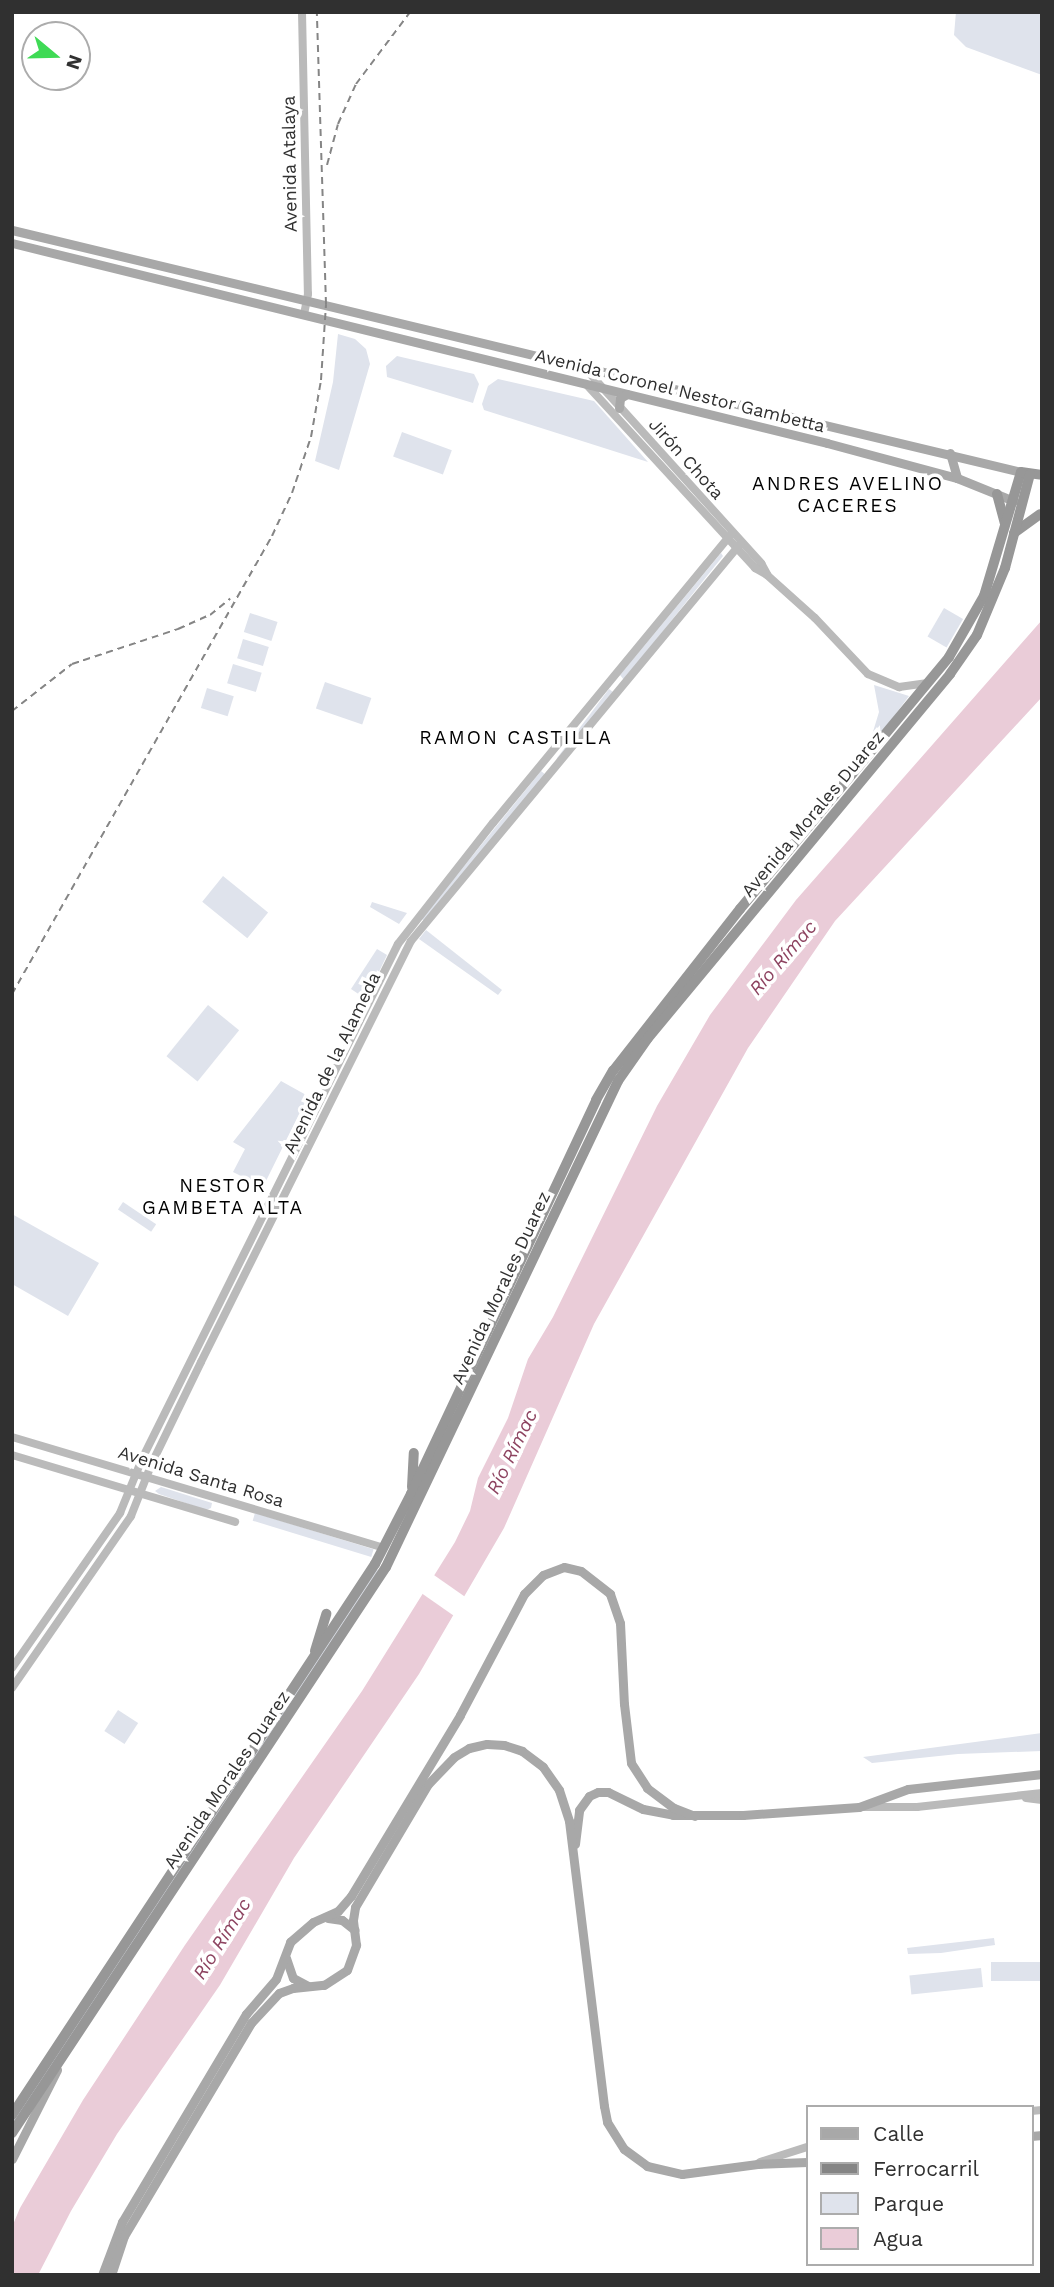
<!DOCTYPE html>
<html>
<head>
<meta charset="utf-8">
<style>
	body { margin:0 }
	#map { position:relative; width:1054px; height:2287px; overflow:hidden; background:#fff; font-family:"Work Sans",sans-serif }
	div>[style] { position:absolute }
	.green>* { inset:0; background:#dfe3ec; transform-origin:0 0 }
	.water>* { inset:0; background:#eaccd8 }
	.pier>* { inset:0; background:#fff; transform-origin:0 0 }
	.secondary>* { height:8px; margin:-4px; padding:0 4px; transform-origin:4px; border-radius:4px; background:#bababa }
	.primary>* { height:9px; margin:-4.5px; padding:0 4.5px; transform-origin:4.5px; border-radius:4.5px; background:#a8a8a8 }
	.highway>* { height:10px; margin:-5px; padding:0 5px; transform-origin:5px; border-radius:5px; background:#979797 }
	.rail>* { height:2px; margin-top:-1px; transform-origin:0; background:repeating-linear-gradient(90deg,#858585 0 7px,transparent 0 12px) }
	span { translate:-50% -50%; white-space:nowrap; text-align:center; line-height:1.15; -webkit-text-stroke:7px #fff; paint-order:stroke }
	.street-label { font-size:18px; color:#303030 }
	.neighbourhood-label { font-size:19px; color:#000; letter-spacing:2px }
	.water-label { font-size:19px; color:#8d4360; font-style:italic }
	.frame { position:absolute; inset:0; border:14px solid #303030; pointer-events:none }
	.legend { position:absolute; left:806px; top:2105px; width:228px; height:161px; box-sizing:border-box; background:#fff; border:2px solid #acacac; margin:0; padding:9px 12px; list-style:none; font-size:21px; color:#303030 }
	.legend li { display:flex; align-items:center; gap:14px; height:35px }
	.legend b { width:35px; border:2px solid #acacac }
	.north { position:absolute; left:21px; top:21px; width:70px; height:70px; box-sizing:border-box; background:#fff; border:2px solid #acacac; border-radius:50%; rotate:109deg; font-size:19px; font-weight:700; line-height:28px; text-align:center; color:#303030 }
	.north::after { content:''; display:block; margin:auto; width:24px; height:32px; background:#3fda55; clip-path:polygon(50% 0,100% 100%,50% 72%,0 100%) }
</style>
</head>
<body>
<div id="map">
	<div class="green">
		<i style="clip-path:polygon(956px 12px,1042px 12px,1042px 75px,966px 47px,954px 35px)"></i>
		<i style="clip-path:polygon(338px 334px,355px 339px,366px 349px,370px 364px,339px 470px,315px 461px,333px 382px)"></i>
		<i style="clip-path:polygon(397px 356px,474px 374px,479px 384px,473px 403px,387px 377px,386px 366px)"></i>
		<i style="clip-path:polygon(498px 379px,594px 401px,648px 462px,484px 410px,482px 404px,488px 386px)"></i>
		<i style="left:402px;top:432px;width:53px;height:26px;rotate:20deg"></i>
		<i style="clip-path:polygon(721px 553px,723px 556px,624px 680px,620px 675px)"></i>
		<i style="left:944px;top:608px;width:22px;height:33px;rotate:30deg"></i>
		<i style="left:250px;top:613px;width:29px;height:20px;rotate:18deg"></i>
		<i style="left:243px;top:639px;width:27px;height:20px;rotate:17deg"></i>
		<i style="left:233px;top:664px;width:30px;height:20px;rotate:17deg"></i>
		<i style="left:325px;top:682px;width:49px;height:28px;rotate:19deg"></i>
		<i style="clip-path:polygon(874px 685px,909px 696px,868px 751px,864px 746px,872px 735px,879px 712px)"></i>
		<i style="left:207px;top:688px;width:28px;height:21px;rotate:17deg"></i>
		<i style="left:609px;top:689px;width:5px;height:87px;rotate:37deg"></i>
		<i style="left:541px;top:771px;width:6px;height:190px;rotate:39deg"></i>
		<i style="left:223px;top:876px;width:58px;height:33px;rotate:39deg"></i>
		<i style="clip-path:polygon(372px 902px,407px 913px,399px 924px,370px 907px)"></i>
		<i style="clip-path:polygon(426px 930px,502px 990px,498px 995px,419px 939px)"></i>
		<i style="clip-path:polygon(377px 949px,387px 955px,366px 999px,351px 989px)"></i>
		<i style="left:208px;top:1005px;width:40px;height:66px;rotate:39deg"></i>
		<i style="clip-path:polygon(281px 1081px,308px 1096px,263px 1187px,233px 1172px,245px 1149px,233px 1142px)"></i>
		<i style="left:123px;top:1202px;width:40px;height:9px;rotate:34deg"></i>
		<i style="clip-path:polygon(12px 1214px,99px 1263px,68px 1316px,12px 1284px)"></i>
		<i style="clip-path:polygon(161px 1487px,212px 1503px,211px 1508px,206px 1510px,159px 1494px,155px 1491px)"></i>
		<i style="left:255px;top:1513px;width:124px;height:8px;rotate:17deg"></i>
		<i style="clip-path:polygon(377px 1569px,378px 1571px,12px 2127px,12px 2121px,62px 2044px)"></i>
		<i style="left:118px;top:1710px;width:24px;height:25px;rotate:33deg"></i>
		<i style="clip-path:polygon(1042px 1733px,1042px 1751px,958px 1754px,872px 1763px,863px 1757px)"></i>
		<i style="clip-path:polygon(994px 1938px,995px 1945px,941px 1953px,908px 1954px,907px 1948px)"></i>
		<i style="left:1042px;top:1962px;width:19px;height:51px;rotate:90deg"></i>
		<i style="left:981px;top:1968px;width:19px;height:72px;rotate:84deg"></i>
	</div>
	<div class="water">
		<i style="clip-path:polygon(1042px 620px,1042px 697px,835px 921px,748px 1048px,594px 1324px,504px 1528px,419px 1674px,294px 1858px,220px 1985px,117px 2134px,71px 2211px,38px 2275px,12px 2275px,12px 2227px,20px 2208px,83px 2100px,185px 1945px,362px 1691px,455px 1542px,470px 1511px,478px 1478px,508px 1418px,528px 1359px,553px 1317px,657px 1106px,710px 1015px,796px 900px)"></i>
	</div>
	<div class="pier">
		<i style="left:431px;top:1573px;width:45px;height:22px;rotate:35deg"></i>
	</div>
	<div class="secondary">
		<i style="left:302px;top:12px;width:282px;rotate:88.8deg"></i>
		<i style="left:308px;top:294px;width:21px;rotate:101deg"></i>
		<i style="left:583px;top:366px;width:266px;rotate:47.9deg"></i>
		<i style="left:761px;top:563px;width:13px;rotate:61deg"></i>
		<i style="left:586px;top:384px;width:250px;rotate:47.4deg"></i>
		<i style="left:755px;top:568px;width:14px;rotate:30deg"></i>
		<i style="left:767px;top:575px;width:64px;rotate:41.9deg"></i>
		<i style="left:815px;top:618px;width:77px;rotate:46.6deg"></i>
		<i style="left:868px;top:674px;width:34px;rotate:23deg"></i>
		<i style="left:899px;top:687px;width:29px;rotate:-8deg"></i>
		<i style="left:12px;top:1437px;width:385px;rotate:16.6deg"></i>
		<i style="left:12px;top:1455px;width:233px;rotate:16.7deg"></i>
		<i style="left:12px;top:1668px;width:189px;rotate:-55.1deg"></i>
		<i style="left:120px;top:1513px;width:58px;rotate:-67.8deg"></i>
		<i style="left:142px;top:1459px;width:575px;rotate:-63.57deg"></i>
		<i style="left:398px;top:944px;width:154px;rotate:-51.9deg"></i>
		<i style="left:493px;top:823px;width:376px;rotate:-50.5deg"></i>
		<i style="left:12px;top:1688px;width:209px;rotate:-55.3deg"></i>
		<i style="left:131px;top:1516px;width:57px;rotate:-68.4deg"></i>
		<i style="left:152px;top:1463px;width:112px;rotate:-64.1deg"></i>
		<i style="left:201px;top:1362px;width:470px;rotate:-63.5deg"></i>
		<i style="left:411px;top:941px;width:517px;rotate:-50.34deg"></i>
		<i style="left:1026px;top:1798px;width:16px;rotate:7deg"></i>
		<i style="left:864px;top:1807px;width:53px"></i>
		<i style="left:917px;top:1807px;width:126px;rotate:-6.4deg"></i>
		<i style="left:1031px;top:2111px;width:11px;rotate:-5deg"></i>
		<i style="left:760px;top:2162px;width:49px;rotate:-17.7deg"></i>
	</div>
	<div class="primary">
		<i style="left:12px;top:230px;width:1038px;rotate:13.49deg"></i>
		<i style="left:12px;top:243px;width:839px;rotate:13.79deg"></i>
		<i style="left:827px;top:443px;width:135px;rotate:15.1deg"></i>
		<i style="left:957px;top:478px;width:61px;rotate:22deg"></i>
		<i style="left:619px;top:408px;width:10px;rotate:-84deg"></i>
		<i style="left:620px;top:398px;width:8px;rotate:-30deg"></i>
		<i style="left:950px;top:453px;width:26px;rotate:74deg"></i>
		<i style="left:575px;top:1844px;width:34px;rotate:-83deg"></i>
		<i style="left:579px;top:1810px;width:17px;rotate:-54deg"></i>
		<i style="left:589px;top:1796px;width:10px;rotate:-24deg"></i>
		<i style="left:598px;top:1792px;width:10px"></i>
		<i style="left:608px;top:1792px;width:39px;rotate:26deg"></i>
		<i style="left:643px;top:1809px;width:31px;rotate:11deg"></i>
		<i style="left:673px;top:1815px;width:70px"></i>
		<i style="left:743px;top:1815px;width:116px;rotate:-3.9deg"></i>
		<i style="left:859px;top:1807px;width:52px;rotate:-20.2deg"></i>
		<i style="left:908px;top:1789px;width:135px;rotate:-6.4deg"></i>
		<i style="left:328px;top:1918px;width:14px;rotate:8deg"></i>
		<i style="left:342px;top:1920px;width:16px;rotate:38deg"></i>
		<i style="left:286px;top:1958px;width:21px;rotate:71deg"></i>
		<i style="left:293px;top:1978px;width:17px;rotate:28deg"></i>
		<i style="left:1031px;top:2136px;width:11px;rotate:-5deg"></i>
		<i style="left:12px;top:2159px;width:100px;rotate:-63.2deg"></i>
		<i style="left:102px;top:2275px;width:57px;rotate:-69.3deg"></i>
		<i style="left:122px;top:2222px;width:242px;rotate:-59.2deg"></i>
		<i style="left:246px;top:2014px;width:46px;rotate:-49.4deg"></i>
		<i style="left:276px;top:1979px;width:40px;rotate:-69deg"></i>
		<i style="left:290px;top:1942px;width:30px;rotate:-41deg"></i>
		<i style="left:313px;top:1922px;width:27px;rotate:-24deg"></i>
		<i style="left:338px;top:1911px;width:20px;rotate:-49deg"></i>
		<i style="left:351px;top:1896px;width:211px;rotate:-58.9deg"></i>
		<i style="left:460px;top:1715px;width:137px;rotate:-62.1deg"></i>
		<i style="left:524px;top:1594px;width:27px;rotate:-45deg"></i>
		<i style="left:543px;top:1575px;width:22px;rotate:-21deg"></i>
		<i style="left:564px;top:1567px;width:17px;rotate:13deg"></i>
		<i style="left:581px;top:1571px;width:37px;rotate:38deg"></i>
		<i style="left:610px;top:1594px;width:31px;rotate:71deg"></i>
		<i style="left:620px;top:1623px;width:81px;rotate:87.2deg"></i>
		<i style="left:624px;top:1704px;width:59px;rotate:83.2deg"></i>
		<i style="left:631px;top:1763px;width:30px;rotate:57deg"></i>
		<i style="left:647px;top:1788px;width:34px;rotate:37deg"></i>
		<i style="left:674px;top:1808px;width:22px;rotate:21deg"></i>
		<i style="left:111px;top:2275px;width:41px;rotate:-71.6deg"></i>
		<i style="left:124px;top:2236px;width:248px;rotate:-59.2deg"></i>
		<i style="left:251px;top:2023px;width:41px;rotate:-47deg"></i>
		<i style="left:279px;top:1993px;width:15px;rotate:-20deg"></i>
		<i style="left:293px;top:1988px;width:31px;rotate:-6deg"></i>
		<i style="left:324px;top:1985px;width:27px;rotate:-33deg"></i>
		<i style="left:347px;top:1970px;width:27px;rotate:-70deg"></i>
		<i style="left:356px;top:1945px;width:25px;rotate:-97deg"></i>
		<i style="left:353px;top:1920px;width:13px;rotate:-81deg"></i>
		<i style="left:355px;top:1907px;width:143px;rotate:-59.3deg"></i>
		<i style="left:428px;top:1784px;width:37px;rotate:-46deg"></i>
		<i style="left:454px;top:1757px;width:17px;rotate:-31deg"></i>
		<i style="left:469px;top:1748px;width:18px;rotate:-13deg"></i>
		<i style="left:487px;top:1744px;width:17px;rotate:3deg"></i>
		<i style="left:504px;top:1745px;width:19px;rotate:18deg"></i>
		<i style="left:522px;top:1751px;width:26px;rotate:37deg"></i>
		<i style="left:543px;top:1767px;width:28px;rotate:55deg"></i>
		<i style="left:559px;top:1790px;width:33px;rotate:72deg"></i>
		<i style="left:569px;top:1821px;width:287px;rotate:83deg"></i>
		<i style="left:604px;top:2106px;width:16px;rotate:79deg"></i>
		<i style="left:607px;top:2122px;width:32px;rotate:58deg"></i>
		<i style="left:624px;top:2149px;width:29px;rotate:36deg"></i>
		<i style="left:647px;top:2166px;width:36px;rotate:13deg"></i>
		<i style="left:682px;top:2174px;width:76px;rotate:-7.6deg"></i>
		<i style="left:757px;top:2164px;width:50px;rotate:-2.3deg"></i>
	</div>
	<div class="highway">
		<i style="left:997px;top:494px;width:30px;rotate:75deg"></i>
		<i style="left:1014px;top:533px;width:32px;rotate:-36deg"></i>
		<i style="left:412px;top:1487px;width:34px;rotate:-87deg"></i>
		<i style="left:315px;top:1651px;width:39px;rotate:-73deg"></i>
		<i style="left:12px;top:2115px;width:660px;rotate:-56.62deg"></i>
		<i style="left:375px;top:1564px;width:79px;rotate:-62.8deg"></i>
		<i style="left:411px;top:1494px;width:435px;rotate:-64.8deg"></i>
		<i style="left:596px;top:1100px;width:34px;rotate:-60deg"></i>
		<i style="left:613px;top:1071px;width:206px;rotate:-51.9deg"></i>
		<i style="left:740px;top:909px;width:327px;rotate:-50.3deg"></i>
		<i style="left:949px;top:657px;width:70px;rotate:-60.2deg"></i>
		<i style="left:984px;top:596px;width:129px;rotate:-73.4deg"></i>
		<i style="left:1021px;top:472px;width:21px;rotate:8deg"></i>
		<i style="left:12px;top:2133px;width:678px;rotate:-56.54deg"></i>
		<i style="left:386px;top:1567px;width:539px;rotate:-64.48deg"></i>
		<i style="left:618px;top:1081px;width:52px;rotate:-55.1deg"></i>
		<i style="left:648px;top:1038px;width:473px;rotate:-50.3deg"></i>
		<i style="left:950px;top:674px;width:47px;rotate:-55.3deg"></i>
		<i style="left:977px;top:635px;width:73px;rotate:-67.3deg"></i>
		<i style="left:1005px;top:568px;width:97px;rotate:-75.1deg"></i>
	</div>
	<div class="rail">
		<i style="left:327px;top:165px;width:42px;rotate:-75deg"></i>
		<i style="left:338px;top:124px;width:44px;rotate:-65.8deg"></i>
		<i style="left:356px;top:84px;width:90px;rotate:-53.1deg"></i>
		<i style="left:12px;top:711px;width:76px;rotate:-38.1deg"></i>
		<i style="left:72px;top:664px;width:112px;rotate:-18.3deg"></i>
		<i style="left:178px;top:629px;width:35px;rotate:-24deg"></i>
		<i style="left:210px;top:615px;width:26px;rotate:-39deg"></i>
		<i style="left:12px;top:994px;width:527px;rotate:-60.42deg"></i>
		<i style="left:272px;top:536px;width:47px;rotate:-65.1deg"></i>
		<i style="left:292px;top:493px;width:59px;rotate:-71.3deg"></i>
		<i style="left:311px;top:437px;width:58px;rotate:-80deg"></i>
		<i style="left:321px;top:380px;width:76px;rotate:-86.2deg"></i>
		<i style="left:326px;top:304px;width:292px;rotate:-91.8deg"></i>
	</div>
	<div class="street-label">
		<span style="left:290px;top:164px;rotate:-91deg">Avenida Atalaya</span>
		<span style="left:680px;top:391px;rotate:14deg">Avenida Coronel Nestor Gambetta</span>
		<span style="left:686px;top:459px;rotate:48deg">Jirón Chota</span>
		<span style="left:813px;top:814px;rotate:-50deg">Avenida Morales Duarez</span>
		<span style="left:332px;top:1063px;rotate:-64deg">Avenida de la Alameda</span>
		<span style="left:501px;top:1288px;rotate:-65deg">Avenida Morales Duarez</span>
		<span style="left:201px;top:1477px;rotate:17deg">Avenida Santa Rosa</span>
		<span style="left:227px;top:1780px;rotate:-56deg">Avenida Morales Duarez</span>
	</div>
	<div class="neighbourhood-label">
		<span style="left:848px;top:495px">ANDRES AVELINO<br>CACERES</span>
		<span style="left:516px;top:738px">RAMON CASTILLA</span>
		<span style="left:223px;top:1197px">NESTOR<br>GAMBETA ALTA</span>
	</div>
	<div class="water-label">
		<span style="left:783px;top:958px;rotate:-49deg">Río Rímac</span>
		<span style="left:512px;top:1452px;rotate:-64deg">Río Rímac</span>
		<span style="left:222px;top:1939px;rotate:-58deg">Río Rímac</span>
	</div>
	<div class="frame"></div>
	<ul class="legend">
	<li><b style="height:9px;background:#a8a8a8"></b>Calle</li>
	<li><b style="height:9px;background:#858585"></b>Ferrocarril</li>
	<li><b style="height:19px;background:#dfe3ec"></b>Parque</li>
	<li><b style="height:19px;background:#eaccd8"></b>Agua</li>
	</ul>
	<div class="north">N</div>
</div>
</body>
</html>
